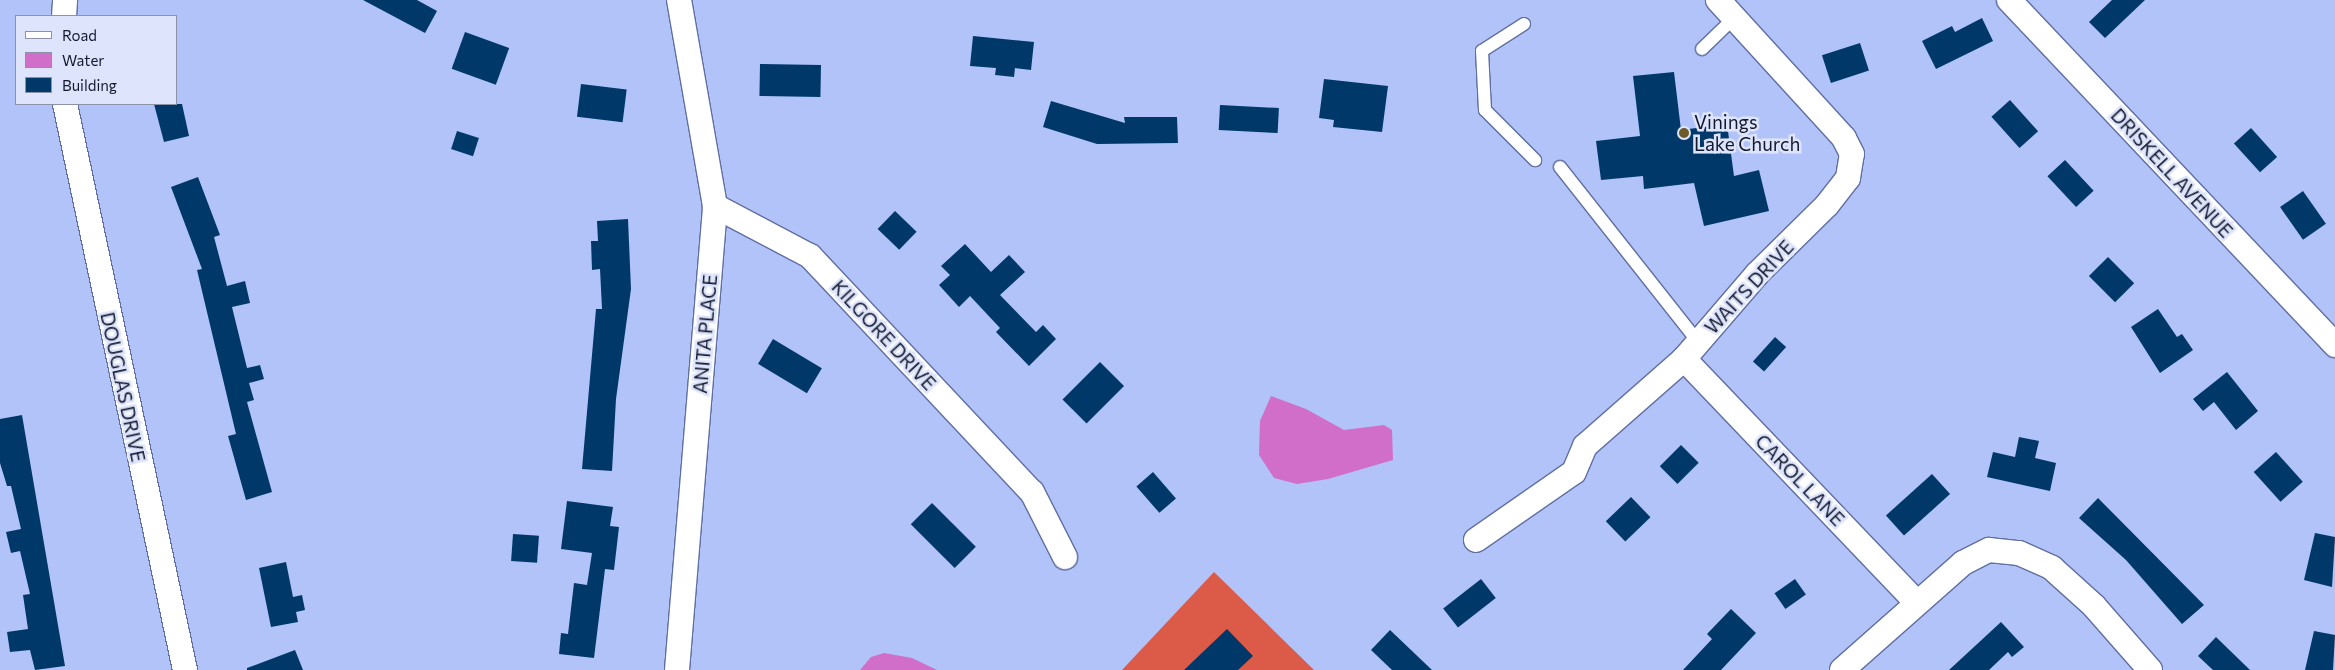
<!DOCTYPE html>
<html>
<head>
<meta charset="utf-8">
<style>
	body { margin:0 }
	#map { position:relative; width:2335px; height:670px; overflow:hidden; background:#b1c3f8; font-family:Commissioner,sans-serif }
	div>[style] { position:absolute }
	.forest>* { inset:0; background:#db5a48 }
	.water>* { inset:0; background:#d16ec9 }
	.building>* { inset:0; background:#003969; transform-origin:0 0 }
	.roads { filter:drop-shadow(1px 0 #606fa0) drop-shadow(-1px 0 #606fa0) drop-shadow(0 1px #606fa0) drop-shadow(0 -1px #606fa0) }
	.service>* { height:12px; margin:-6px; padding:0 6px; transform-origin:6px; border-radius:6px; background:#fff }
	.minor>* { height:24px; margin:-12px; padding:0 12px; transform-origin:12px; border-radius:12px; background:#fff }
	.dots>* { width:14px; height:14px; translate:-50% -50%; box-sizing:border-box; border:2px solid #dde4fb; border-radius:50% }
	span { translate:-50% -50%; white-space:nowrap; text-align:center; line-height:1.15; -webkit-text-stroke:5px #dde4fb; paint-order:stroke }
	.poi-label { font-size:19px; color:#13192d }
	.left { translate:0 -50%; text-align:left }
	.street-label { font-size:19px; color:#13192d }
	.legend { position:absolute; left:15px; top:15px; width:162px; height:90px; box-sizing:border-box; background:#dde4fb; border:1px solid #8c93a9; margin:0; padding:6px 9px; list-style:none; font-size:15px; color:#13192d }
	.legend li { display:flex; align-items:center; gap:10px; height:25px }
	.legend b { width:25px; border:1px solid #8c93a9 }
</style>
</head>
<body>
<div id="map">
	<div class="forest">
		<i style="clip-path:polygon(1214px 572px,1314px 670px,1122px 670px)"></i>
	</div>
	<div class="water">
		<i style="clip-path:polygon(1271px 396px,1306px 409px,1344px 430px,1384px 425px,1392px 430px,1393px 460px,1328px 479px,1297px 484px,1274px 478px,1259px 455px,1260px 421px)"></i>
		<i style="clip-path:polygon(884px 653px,912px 658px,937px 670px,860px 670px,871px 657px)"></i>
	</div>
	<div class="building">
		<i style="clip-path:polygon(363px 0,417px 0,437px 11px,425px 33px)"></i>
		<i style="clip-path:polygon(2112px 0,2145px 0,2105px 38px,2089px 22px)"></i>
		<i style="clip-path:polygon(1982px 18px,1993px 41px,1936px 69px,1922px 41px,1952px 26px,1955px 32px)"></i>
		<i style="left:465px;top:32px;width:47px;height:39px;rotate:20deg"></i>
		<i style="clip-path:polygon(973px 36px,1034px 42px,1031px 70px,1015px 68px,1014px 77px,995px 75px,996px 68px,970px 66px)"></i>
		<i style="left:1860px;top:43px;width:29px;height:40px;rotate:72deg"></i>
		<i style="left:760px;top:64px;width:61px;height:32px;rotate:1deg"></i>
		<i style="clip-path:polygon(1674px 72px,1681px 130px,1727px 124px,1734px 176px,1759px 170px,1769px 211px,1704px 226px,1694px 183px,1644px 189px,1643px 176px,1601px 180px,1596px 141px,1640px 136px,1633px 76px)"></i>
		<i style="clip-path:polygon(1324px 79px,1388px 86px,1382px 132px,1333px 127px,1334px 120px,1319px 118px)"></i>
		<i style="left:581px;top:84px;width:46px;height:33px;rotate:7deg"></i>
		<i style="left:2010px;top:100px;width:42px;height:25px;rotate:48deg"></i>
		<i style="clip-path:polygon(1051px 101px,1125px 123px,1124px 117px,1177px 117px,1178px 143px,1097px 144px,1043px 127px)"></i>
		<i style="clip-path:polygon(154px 104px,182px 104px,189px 136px,164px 142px)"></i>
		<i style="left:1220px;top:105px;width:59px;height:25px;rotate:3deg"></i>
		<i style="left:2251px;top:128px;width:39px;height:23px;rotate:48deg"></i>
		<i style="left:457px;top:131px;width:23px;height:19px;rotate:18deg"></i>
		<i style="left:2065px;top:160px;width:42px;height:24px;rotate:47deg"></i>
		<i style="clip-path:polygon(198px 177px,220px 235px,214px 237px,227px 286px,245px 281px,250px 303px,232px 307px,247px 368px,260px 365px,264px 379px,249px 383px,254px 400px,247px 402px,272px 492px,246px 500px,228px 436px,236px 434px,197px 270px,202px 269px,171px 187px)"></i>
		<i style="left:2303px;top:191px;width:40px;height:28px;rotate:55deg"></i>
		<i style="left:895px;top:211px;width:30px;height:25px;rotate:44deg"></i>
		<i style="clip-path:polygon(628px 219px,631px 289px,616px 399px,612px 471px,582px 469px,596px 309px,602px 309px,600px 269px,592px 270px,591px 241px,598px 241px,597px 221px)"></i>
		<i style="clip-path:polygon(965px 244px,991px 272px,1009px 255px,1025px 272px,1000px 295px,1036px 332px,1043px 325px,1056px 339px,1029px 366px,996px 332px,1000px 328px,970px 296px,959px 307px,939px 285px,950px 275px,941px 266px)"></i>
		<i style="left:2108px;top:257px;width:37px;height:27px;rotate:45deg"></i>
		<i style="clip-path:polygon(2158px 309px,2177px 337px,2182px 334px,2193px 350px,2160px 373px,2131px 327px)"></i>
		<i style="left:1775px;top:337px;width:15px;height:33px;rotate:42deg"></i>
		<i style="left:773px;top:339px;width:57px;height:29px;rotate:31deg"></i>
		<i style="left:1100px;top:362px;width:34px;height:53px;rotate:45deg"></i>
		<i style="clip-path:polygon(2227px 372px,2258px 411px,2236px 430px,2214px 402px,2203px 411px,2193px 399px)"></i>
		<i style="clip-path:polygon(22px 415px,65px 666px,35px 670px,30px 650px,10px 652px,7px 632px,28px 629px,23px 595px,30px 594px,20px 551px,11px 553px,6px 532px,21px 529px,11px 486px,7px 486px,0 463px,0 419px)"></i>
		<i style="clip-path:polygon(2019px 437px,2039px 441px,2035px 458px,2056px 463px,2050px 491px,1987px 477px,1993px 452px,2015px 457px)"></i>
		<i style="left:1681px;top:445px;width:25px;height:30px;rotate:45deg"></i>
		<i style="left:2276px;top:452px;width:40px;height:30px;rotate:48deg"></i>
		<i style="left:1153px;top:472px;width:35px;height:22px;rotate:49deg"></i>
		<i style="left:1932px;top:474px;width:27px;height:62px;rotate:48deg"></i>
		<i style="left:1631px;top:497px;width:28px;height:35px;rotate:46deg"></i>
		<i style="clip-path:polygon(2098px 498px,2204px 605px,2182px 624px,2126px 560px,2079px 518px)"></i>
		<i style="clip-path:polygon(567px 501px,613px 507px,610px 526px,619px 527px,614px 570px,605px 569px,594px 658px,559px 654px,561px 633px,568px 634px,574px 583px,587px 585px,592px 553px,561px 549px)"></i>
		<i style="left:932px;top:503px;width:62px;height:30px;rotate:45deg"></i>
		<i style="clip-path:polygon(2315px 533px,2335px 537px,2332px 587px,2304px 580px)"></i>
		<i style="left:513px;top:534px;width:26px;height:27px;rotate:4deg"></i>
		<i style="clip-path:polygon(286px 562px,293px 597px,302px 595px,305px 610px,296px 612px,298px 622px,271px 627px,259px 568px)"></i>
		<i style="left:1481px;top:579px;width:24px;height:48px;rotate:52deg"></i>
		<i style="left:1795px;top:579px;width:19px;height:25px;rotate:55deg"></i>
		<i style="clip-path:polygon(1731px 609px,1756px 633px,1721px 670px,1683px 670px,1712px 639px,1707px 634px)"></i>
		<i style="clip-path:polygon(2001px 622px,2024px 647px,2012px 657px,2008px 652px,1989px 670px,1949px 670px)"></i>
		<i style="clip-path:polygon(1227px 629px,1253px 656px,1238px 670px,1184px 670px)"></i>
		<i style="clip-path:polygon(1390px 630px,1432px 670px,1392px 670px,1371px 650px)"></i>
		<i style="clip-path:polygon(2314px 631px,2335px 635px,2333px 670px,2305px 670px)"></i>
		<i style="clip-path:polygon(2216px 637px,2250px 670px,2213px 670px,2198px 656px)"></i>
		<i style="clip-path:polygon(295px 650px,303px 670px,247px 670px,247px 668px)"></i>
	</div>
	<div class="roads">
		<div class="service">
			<i style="left:1524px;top:24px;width:50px;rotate:147.3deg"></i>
			<i style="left:1482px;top:51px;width:59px;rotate:87.1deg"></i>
			<i style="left:1485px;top:110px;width:71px;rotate:45deg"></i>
			<i style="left:1702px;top:49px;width:45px;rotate:-44.1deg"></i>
			<i style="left:1560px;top:167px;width:223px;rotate:51.7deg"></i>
		</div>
		<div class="minor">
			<i style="left:2009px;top:0;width:475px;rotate:46.6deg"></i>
			<i style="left:64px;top:16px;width:16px;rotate:-86deg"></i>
			<i style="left:65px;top:104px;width:579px;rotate:78.03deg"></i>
			<i style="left:715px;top:206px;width:107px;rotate:27.8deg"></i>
			<i style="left:810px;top:256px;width:324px;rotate:46.8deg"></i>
			<i style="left:1032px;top:492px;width:73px;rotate:63.1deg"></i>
			<i style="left:1684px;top:359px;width:336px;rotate:46.3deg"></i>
			<i style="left:1476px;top:540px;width:119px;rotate:-34.8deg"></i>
			<i style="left:1574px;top:472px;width:28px;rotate:-67deg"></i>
			<i style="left:1585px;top:446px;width:132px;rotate:-41.3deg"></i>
			<i style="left:1684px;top:359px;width:112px;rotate:-49.3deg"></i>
			<i style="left:1757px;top:274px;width:98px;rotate:-44.6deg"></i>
			<i style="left:1827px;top:205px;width:34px;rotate:-52deg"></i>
			<i style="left:1848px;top:178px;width:24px;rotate:-81deg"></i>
			<i style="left:1852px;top:154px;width:18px;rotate:-117deg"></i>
			<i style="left:1844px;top:138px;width:187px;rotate:-132.4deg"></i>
			<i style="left:677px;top:670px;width:466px;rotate:-85.3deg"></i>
			<i style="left:715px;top:206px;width:209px;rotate:-99.9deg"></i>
			<i style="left:1842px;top:670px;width:162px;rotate:-41.5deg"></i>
			<i style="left:1963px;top:563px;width:29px;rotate:-27deg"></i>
			<i style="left:1989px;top:550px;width:30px;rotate:6deg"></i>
			<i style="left:2019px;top:553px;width:36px;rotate:24deg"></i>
			<i style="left:2052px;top:568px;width:57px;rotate:42.1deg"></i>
			<i style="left:2094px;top:606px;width:85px;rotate:48.8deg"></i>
		</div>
	</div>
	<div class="dots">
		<i style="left:1684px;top:133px;background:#6c5a28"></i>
	</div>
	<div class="poi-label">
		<span class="left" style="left:1694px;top:133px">Vinings<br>Lake Church</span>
	</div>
	<div class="street-label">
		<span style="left:2172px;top:173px;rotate:47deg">DRISKELL AVENUE</span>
		<span style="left:1749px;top:287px;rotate:-47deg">WAITS DRIVE</span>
		<span style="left:705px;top:334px;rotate:-85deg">ANITA PLACE</span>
		<span style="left:884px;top:335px;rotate:47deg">KILGORE DRIVE</span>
		<span style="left:123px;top:387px;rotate:78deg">DOUGLAS DRIVE</span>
		<span style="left:1800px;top:480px;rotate:46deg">CAROL LANE</span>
	</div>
	<ul class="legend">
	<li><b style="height:6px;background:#fff"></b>Road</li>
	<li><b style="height:14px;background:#d16ec9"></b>Water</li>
	<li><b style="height:14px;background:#003969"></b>Building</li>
	</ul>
</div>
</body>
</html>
